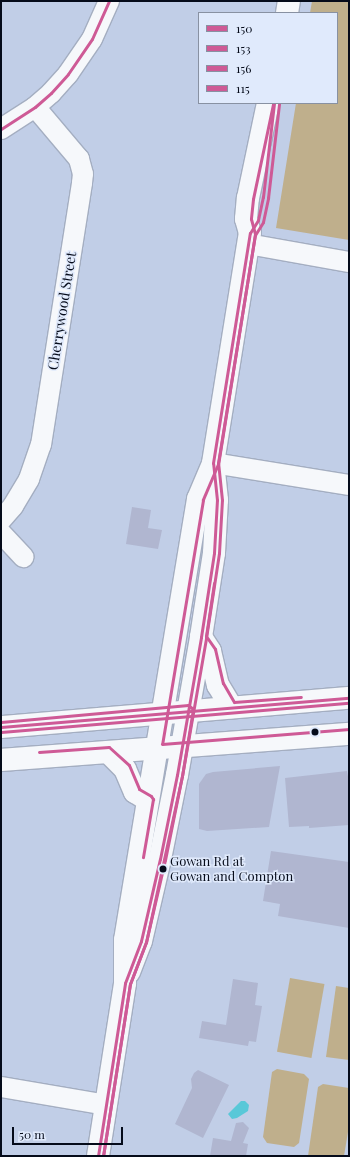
<!DOCTYPE html>
<html>
<head>
<meta charset="utf-8">
<style>
	body { margin:0 }
	#map { position:relative; width:350px; height:1157px; overflow:hidden; background:#c1cee7; font-family:"Playfair Display",serif }
	div>[style] { position:absolute }
	.green>* { inset:0; background:#bfaf8c; transform-origin:0 0 }
	.water>* { inset:0; background:#59c8d8 }
	.building>* { inset:0; background:#b0b6d0 }
	.roads { filter:drop-shadow(1px 0 #a4aec1) drop-shadow(-1px 0 #a4aec1) drop-shadow(0 1px #a4aec1) drop-shadow(0 -1px #a4aec1) }
	.minor>* { height:20px; margin:-10px; padding:0 10px; transform-origin:10px; border-radius:10px; background:#f6f8fb }
	.major>* { height:22px; margin:-11px; padding:0 11px; transform-origin:11px; border-radius:11px; background:#f6f8fb }
	.bus-1>* { height:3px; margin:-1.5px; padding:0 1.5px; transform-origin:1.5px; border-radius:1.5px; background:#ce5a96 }
	.bus-2>* { height:3px; margin:-1.5px; padding:0 1.5px; transform-origin:1.5px; border-radius:1.5px; background:#ce5a96 }
	.bus-3>* { height:3px; margin:-1.5px; padding:0 1.5px; transform-origin:1.5px; border-radius:1.5px; background:#ce5a96 }
	.bus-4>* { height:3px; margin:-1.5px; padding:0 1.5px; transform-origin:1.5px; border-radius:1.5px; background:#ce5a96 }
	.bus-5>* { height:3px; margin:-1.5px; padding:0 1.5px; transform-origin:1.5px; border-radius:1.5px; background:#ce5a96 }
	.bus-6>* { height:3px; margin:-1.5px; padding:0 1.5px; transform-origin:1.5px; border-radius:1.5px; background:#ce5a96 }
	.dots>* { width:11px; height:11px; translate:-50% -50%; box-sizing:border-box; border:2px solid #e0eafc; border-radius:50% }
	span { translate:-50% -50%; white-space:nowrap; text-align:center; line-height:1.15; -webkit-text-stroke:3px #e0eafc; paint-order:stroke }
	.bus-label { font-size:13px; color:#050b1a }
	.left { translate:0 -50%; text-align:left }
	.street-label { font-size:14px; color:#050b1a }
	.frame { position:absolute; inset:0; border:2px solid #050b1a; pointer-events:none }
	.legend { position:absolute; left:198px; top:12px; width:140px; height:92px; box-sizing:border-box; background:#e0eafc; border:1px solid #8891a2; margin:0; padding:5px 7px; list-style:none; font-size:12px; color:#050b1a }
	.legend li { display:flex; align-items:center; gap:8px; height:20px }
	.legend b { width:20px; border:1px solid #8891a2 }
	.scale { position:absolute; left:12px; top:1127px; width:111px; height:18px; box-sizing:border-box; border:2px solid #050b1a; border-top:0; padding-left:5px; font-size:12px; line-height:14px; white-space:nowrap; color:#050b1a; -webkit-text-stroke:3px #e0eafc; paint-order:stroke }
</style>
</head>
<body>
<div id="map">
	<div class="green">
		<i style="clip-path:polygon(312px 1px,349px 1px,349px 240px,276px 228px,296px 103px,337px 103px,337px 13px,310px 13px)"></i>
		<i style="left:290px;top:978px;width:35px;height:75px;rotate:10deg"></i>
		<i style="clip-path:polygon(336px 986px,349px 988px,349px 1060px,326px 1057px)"></i>
		<i style="clip-path:polygon(277px 1069px,304px 1074px,309px 1079px,299px 1143px,294px 1147px,267px 1143px,263px 1137px,272px 1072px)"></i>
		<i style="clip-path:polygon(323px 1084px,349px 1088px,349px 1126px,344px 1156px,308px 1156px,318px 1087px)"></i>
	</div>
	<div class="water">
		<i style="clip-path:polygon(241px 1101px,245px 1101px,249px 1105px,248px 1111px,237px 1118px,232px 1119px,228px 1114px)"></i>
	</div>
	<div class="building">
		<i style="clip-path:polygon(132px 507px,151px 510px,148px 528px,162px 530px,158px 549px,126px 544px)"></i>
		<i style="clip-path:polygon(280px 766px,269px 827px,207px 831px,199px 829px,199px 784px,206px 774px,213px 772px)"></i>
		<i style="clip-path:polygon(347px 771px,349px 782px,349px 825px,309px 828px,309px 826px,289px 827px,285px 778px)"></i>
		<i style="clip-path:polygon(271px 851px,349px 862px,349px 928px,278px 916px,280px 904px,263px 901px)"></i>
		<i style="clip-path:polygon(233px 979px,258px 983px,255px 1005px,262px 1006px,256px 1042px,249px 1041px,248px 1046px,199px 1038px,202px 1021px,226px 1025px)"></i>
		<i style="clip-path:polygon(198px 1070px,229px 1085px,203px 1138px,175px 1124px,192px 1088px,191px 1079px,194px 1073px)"></i>
		<i style="clip-path:polygon(243px 1122px,249px 1128px,243px 1143px,248px 1144px,246px 1156px,210px 1156px,213px 1138px,231px 1141px,236px 1123px)"></i>
	</div>
	<div class="roads">
		<div class="minor">
			<i style="left:1px;top:129px;width:40px;rotate:-32.9deg"></i>
			<i style="left:35px;top:107px;width:21px;rotate:-41deg"></i>
			<i style="left:51px;top:93px;width:25px;rotate:-48deg"></i>
			<i style="left:68px;top:74px;width:42px;rotate:-55.6deg"></i>
			<i style="left:92px;top:39px;width:42px;rotate:-65.9deg"></i>
			<i style="left:248px;top:244px;width:103px;rotate:10.1deg"></i>
			<i style="left:213px;top:463px;width:138px;rotate:9.2deg"></i>
			<i style="left:1px;top:520px;width:18px;rotate:-49deg"></i>
			<i style="left:13px;top:506px;width:31px;rotate:-59deg"></i>
			<i style="left:29px;top:479px;width:36px;rotate:-71deg"></i>
			<i style="left:41px;top:445px;width:265px;rotate:-81.1deg"></i>
			<i style="left:82px;top:183px;width:9px;rotate:-84deg"></i>
			<i style="left:83px;top:174px;width:16px;rotate:-105deg"></i>
			<i style="left:79px;top:159px;width:68px;rotate:-130.2deg"></i>
			<i style="left:1px;top:533px;width:33px;rotate:47deg"></i>
			<i style="left:1px;top:1087px;width:107px;rotate:9.7deg"></i>
		</div>
		<div class="major">
			<i style="left:287px;top:13px;width:12px;rotate:-81deg"></i>
			<i style="left:201px;top:637px;width:17px;rotate:57deg"></i>
			<i style="left:210px;top:651px;width:35px;rotate:77deg"></i>
			<i style="left:218px;top:685px;width:26px;rotate:59deg"></i>
			<i style="left:1px;top:727px;width:349px;rotate:-4.8deg"></i>
			<i style="left:108px;top:752px;width:24px;rotate:45deg"></i>
			<i style="left:125px;top:769px;width:25px;rotate:67deg"></i>
			<i style="left:135px;top:792px;width:15px;rotate:32deg"></i>
			<i style="left:1px;top:760px;width:349px;rotate:-4.3deg"></i>
			<i style="left:129px;top:972px;width:33px;rotate:-69deg"></i>
			<i style="left:141px;top:941px;width:84px;rotate:-77deg"></i>
			<i style="left:160px;top:859px;width:86px;rotate:-78.6deg"></i>
			<i style="left:177px;top:775px;width:140px;rotate:-80.1deg"></i>
			<i style="left:201px;top:637px;width:85px;rotate:-81.2deg"></i>
			<i style="left:214px;top:553px;width:53px;rotate:-86.8deg"></i>
			<i style="left:217px;top:500px;width:36px;rotate:-96deg"></i>
			<i style="left:98px;top:1156px;width:175px;rotate:-81.1deg"></i>
			<i style="left:125px;top:983px;width:43px;rotate:-90deg"></i>
			<i style="left:125px;top:940px;width:447px;rotate:-80.6deg"></i>
			<i style="left:198px;top:499px;width:39px;rotate:-67deg"></i>
			<i style="left:213px;top:463px;width:233px;rotate:-80.9deg"></i>
			<i style="left:250px;top:233px;width:15px;rotate:-106deg"></i>
			<i style="left:246px;top:219px;width:21px;rotate:-85deg"></i>
			<i style="left:248px;top:198px;width:97px;rotate:-78.1deg"></i>
		</div>
	</div>
	<div class="bus-1">
		<i style="left:98px;top:1156px;width:175px;rotate:-81.1deg"></i>
		<i style="left:125px;top:983px;width:45px;rotate:-69.1deg"></i>
		<i style="left:141px;top:941px;width:84px;rotate:-77deg"></i>
		<i style="left:160px;top:859px;width:86px;rotate:-78.6deg"></i>
		<i style="left:177px;top:775px;width:140px;rotate:-80.1deg"></i>
		<i style="left:201px;top:637px;width:85px;rotate:-81.2deg"></i>
		<i style="left:214px;top:553px;width:53px;rotate:-86.8deg"></i>
		<i style="left:217px;top:500px;width:37px;rotate:-96deg"></i>
		<i style="left:213px;top:463px;width:233px;rotate:-80.9deg"></i>
		<i style="left:250px;top:233px;width:15px;rotate:-58deg"></i>
		<i style="left:258px;top:220px;width:24px;rotate:-78deg"></i>
		<i style="left:263px;top:197px;width:95px;rotate:-83.3deg"></i>
	</div>
	<div class="bus-2">
		<i style="left:103px;top:1156px;width:174px;rotate:-81.1deg"></i>
		<i style="left:130px;top:984px;width:45px;rotate:-69.1deg"></i>
		<i style="left:146px;top:942px;width:84px;rotate:-77deg"></i>
		<i style="left:165px;top:860px;width:86px;rotate:-78.6deg"></i>
		<i style="left:182px;top:776px;width:140px;rotate:-80.1deg"></i>
		<i style="left:206px;top:638px;width:86px;rotate:-81.3deg"></i>
		<i style="left:219px;top:553px;width:53px;rotate:-86.8deg"></i>
		<i style="left:222px;top:500px;width:37px;rotate:-96deg"></i>
		<i style="left:218px;top:463px;width:231px;rotate:-80.8deg"></i>
		<i style="left:255px;top:235px;width:15px;rotate:-58deg"></i>
		<i style="left:263px;top:222px;width:25px;rotate:-78deg"></i>
		<i style="left:268px;top:198px;width:95px;rotate:-83.3deg"></i>
	</div>
	<div class="bus-3">
		<i style="left:273px;top:104px;width:97px;rotate:101.9deg"></i>
		<i style="left:253px;top:199px;width:20px;rotate:96deg"></i>
		<i style="left:251px;top:219px;width:16px;rotate:75deg"></i>
		<i style="left:255px;top:234px;width:233px;rotate:99.1deg"></i>
		<i style="left:218px;top:464px;width:39px;rotate:113deg"></i>
		<i style="left:203px;top:500px;width:247px;rotate:99.5deg"></i>
		<i style="left:162px;top:744px;width:188px;rotate:-4.6deg"></i>
		<i style="left:214px;top:583px;width:54px;rotate:98.6deg"></i>
		<i style="left:206px;top:636px;width:16px;rotate:55deg"></i>
		<i style="left:215px;top:649px;width:35px;rotate:77deg"></i>
		<i style="left:223px;top:683px;width:22px;rotate:60deg"></i>
		<i style="left:234px;top:702px;width:67px;rotate:-4.3deg"></i>
	</div>
	<div class="bus-4">
		<i style="left:1px;top:722px;width:188px;rotate:-5.2deg"></i>
		<i style="left:188px;top:705px;width:6px;rotate:39deg"></i>
		<i style="left:193px;top:709px;width:68px;rotate:99.3deg"></i>
		<i style="left:182px;top:776px;width:170px;rotate:102.2deg"></i>
		<i style="left:146px;top:942px;width:45px;rotate:110.9deg"></i>
		<i style="left:130px;top:984px;width:174px;rotate:98.9deg"></i>
		<i style="left:39px;top:752px;width:70px;rotate:-4.1deg"></i>
		<i style="left:109px;top:747px;width:27px;rotate:42deg"></i>
		<i style="left:129px;top:765px;width:26px;rotate:67deg"></i>
		<i style="left:139px;top:789px;width:14px;rotate:30deg"></i>
		<i style="left:151px;top:796px;width:4px;rotate:56deg"></i>
		<i style="left:153px;top:799px;width:59px;rotate:99.8deg"></i>
	</div>
	<div class="bus-5">
		<i style="left:1px;top:129px;width:40px;rotate:-32.9deg"></i>
		<i style="left:35px;top:107px;width:21px;rotate:-41deg"></i>
		<i style="left:51px;top:93px;width:25px;rotate:-48deg"></i>
		<i style="left:68px;top:74px;width:42px;rotate:-55.6deg"></i>
		<i style="left:92px;top:39px;width:42px;rotate:-65.9deg"></i>
		<i style="left:1px;top:727px;width:349px;rotate:-4.8deg"></i>
	</div>
	<div class="bus-6">
		<i style="left:1px;top:732px;width:349px;rotate:-4.8deg"></i>
	</div>
	<div class="dots">
		<i style="left:315px;top:732px;background:#050b1a"></i>
		<i style="left:163px;top:869px;background:#050b1a"></i>
	</div>
	<div class="bus-label">
		<span class="left" style="left:170px;top:869px">Gowan Rd at<br>Gowan and Compton</span>
	</div>
	<div class="street-label">
		<span style="left:62px;top:311px;rotate:-81deg">Cherrywood Street</span>
	</div>
	<div class="frame"></div>
	<ul class="legend">
	<li><b style="height:5px;background:#ce5a96"></b>150</li>
	<li><b style="height:5px;background:#ce5a96"></b>153</li>
	<li><b style="height:5px;background:#ce5a96"></b>156</li>
	<li><b style="height:5px;background:#ce5a96"></b>115</li>
	</ul>
	<div class="scale">50 m</div>
</div>
</body>
</html>
